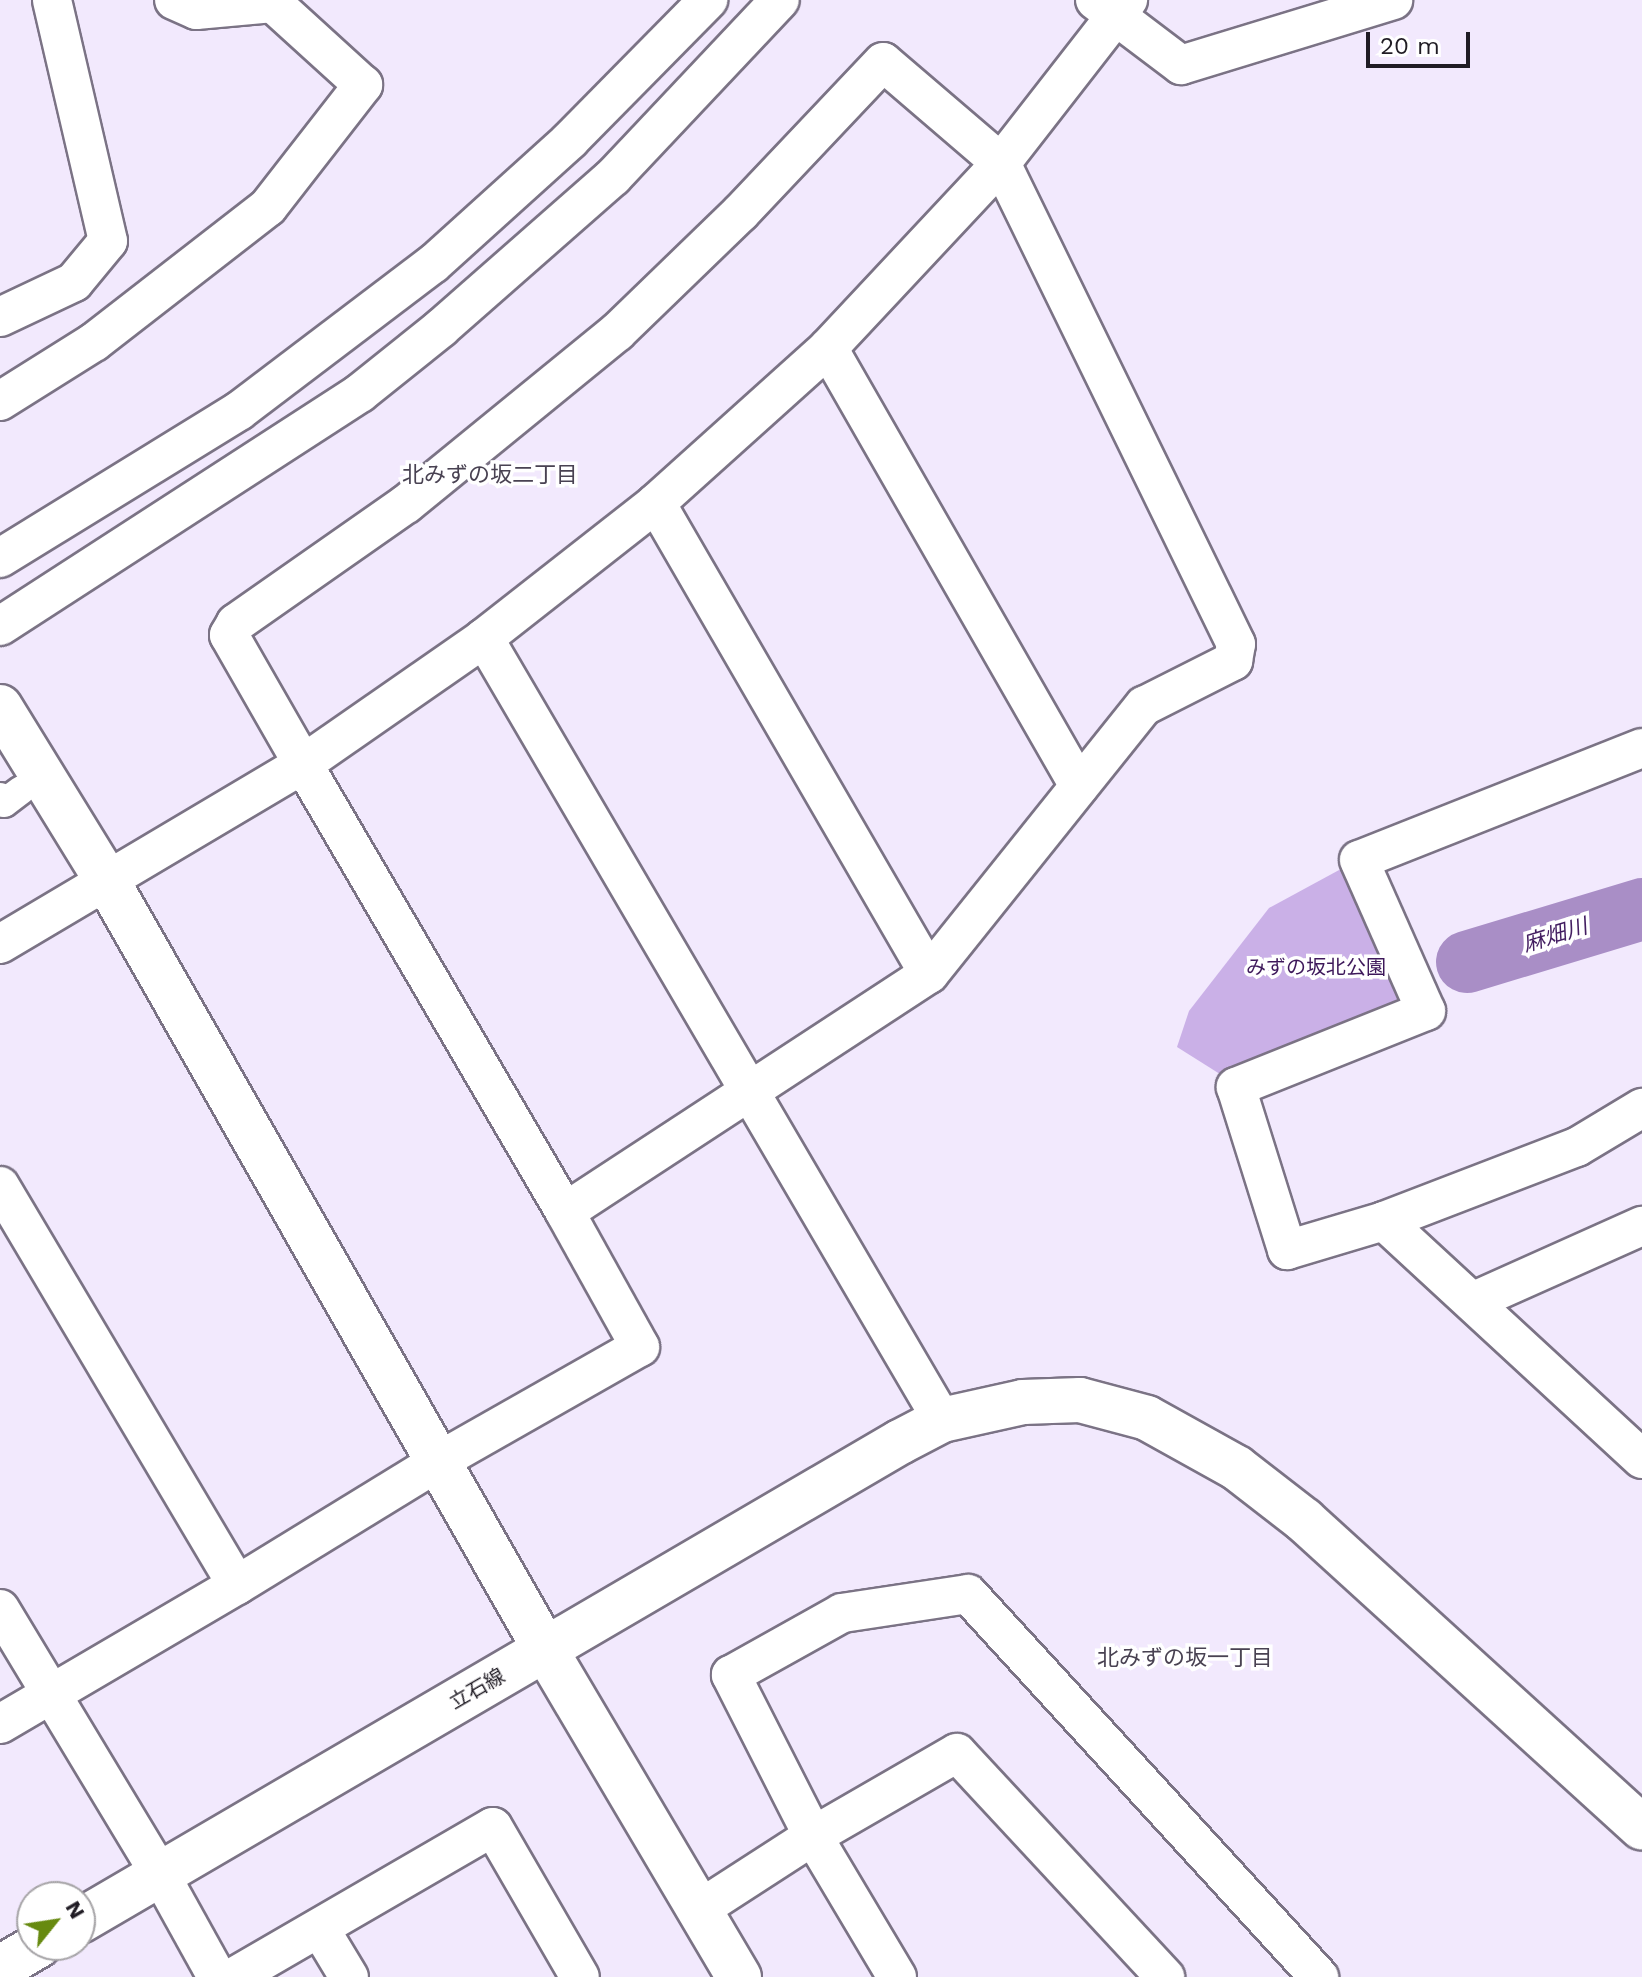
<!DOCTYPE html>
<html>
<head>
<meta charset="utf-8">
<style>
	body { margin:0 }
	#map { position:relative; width:1642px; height:1977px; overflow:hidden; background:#f2e9fd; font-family:"Work Sans","Noto Sans JP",sans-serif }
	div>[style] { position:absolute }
	.green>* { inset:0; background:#cab0e7 }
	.river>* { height:62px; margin:-31px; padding:0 31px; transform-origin:31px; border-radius:31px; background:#a98ec6 }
	.roads { filter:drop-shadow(2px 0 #7b7385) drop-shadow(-2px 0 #7b7385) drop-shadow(0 2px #7b7385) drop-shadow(0 -2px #7b7385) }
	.pedestrian>* { height:28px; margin:-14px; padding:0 14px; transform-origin:14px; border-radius:14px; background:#fff }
	.minor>* { height:38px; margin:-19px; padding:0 19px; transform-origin:19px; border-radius:19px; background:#fff }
	.tertiary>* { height:44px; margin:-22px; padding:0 22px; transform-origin:22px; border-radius:22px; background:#fff }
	span { translate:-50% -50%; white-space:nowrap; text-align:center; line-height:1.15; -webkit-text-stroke:7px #fff; paint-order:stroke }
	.park-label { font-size:20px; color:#3d185a }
	.street-label { font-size:20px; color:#201c24 }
	.neighbourhood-label { font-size:22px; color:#494252 }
	.water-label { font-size:22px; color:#431e61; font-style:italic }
	.north { position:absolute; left:16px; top:1881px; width:80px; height:80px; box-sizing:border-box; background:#fff; border:2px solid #a6a4a7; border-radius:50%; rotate:60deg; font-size:22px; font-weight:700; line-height:32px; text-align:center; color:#201c24 }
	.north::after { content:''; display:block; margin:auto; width:28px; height:36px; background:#678a10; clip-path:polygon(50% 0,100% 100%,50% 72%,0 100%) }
	.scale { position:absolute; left:1366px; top:32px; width:104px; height:36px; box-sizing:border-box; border:4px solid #201c24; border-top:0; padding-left:10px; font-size:24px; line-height:28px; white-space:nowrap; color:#201c24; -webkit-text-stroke:6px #fff; paint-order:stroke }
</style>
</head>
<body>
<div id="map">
	<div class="green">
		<i style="clip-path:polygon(1352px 863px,1415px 1006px,1231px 1081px,1177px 1047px,1189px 1011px,1269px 908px)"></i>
	</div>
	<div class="river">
		<i style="left:1467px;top:962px;width:183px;rotate:-16.8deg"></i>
	</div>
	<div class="roads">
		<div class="pedestrian">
			<i style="left:0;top:797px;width:7px;rotate:56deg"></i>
			<i style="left:4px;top:803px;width:21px;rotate:-37deg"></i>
		</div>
		<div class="minor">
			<i style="left:1095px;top:0;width:108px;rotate:37.1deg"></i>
			<i style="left:1181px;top:65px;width:222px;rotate:-17deg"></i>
			<i style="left:0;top:317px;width:82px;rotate:-25.3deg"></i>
			<i style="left:74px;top:282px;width:53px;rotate:-50.3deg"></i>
			<i style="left:108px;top:241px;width:247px;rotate:-103.1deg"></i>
			<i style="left:828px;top:348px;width:505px;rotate:60.18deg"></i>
			<i style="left:0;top:401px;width:111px;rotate:-32.1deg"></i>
			<i style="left:94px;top:342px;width:220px;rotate:-37.8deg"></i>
			<i style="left:268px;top:207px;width:155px;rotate:-52.1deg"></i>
			<i style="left:363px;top:85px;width:122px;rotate:-137.7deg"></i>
			<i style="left:273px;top:3px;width:77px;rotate:174.8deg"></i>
			<i style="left:196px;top:10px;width:24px;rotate:-156deg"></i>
			<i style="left:656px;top:503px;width:544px;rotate:59.9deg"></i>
			<i style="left:0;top:558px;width:281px;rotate:-31.6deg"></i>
			<i style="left:239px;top:411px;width:243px;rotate:-37.2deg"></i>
			<i style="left:433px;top:264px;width:185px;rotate:-42.1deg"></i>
			<i style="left:570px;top:140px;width:197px;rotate:-45.4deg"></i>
			<i style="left:0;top:626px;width:429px;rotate:-32.9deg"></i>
			<i style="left:360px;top:393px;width:104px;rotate:-38.7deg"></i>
			<i style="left:441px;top:328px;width:229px;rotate:-41.3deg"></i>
			<i style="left:613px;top:177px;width:243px;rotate:-46.7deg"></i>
			<i style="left:484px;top:638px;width:906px;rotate:59.64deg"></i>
			<i style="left:1642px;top:748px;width:304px;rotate:158.4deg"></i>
			<i style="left:1359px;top:860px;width:165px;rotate:66.1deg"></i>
			<i style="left:1426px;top:1011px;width:205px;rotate:158.2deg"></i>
			<i style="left:1236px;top:1087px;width:171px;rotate:72.6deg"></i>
			<i style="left:1287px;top:1250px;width:101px;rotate:-16.6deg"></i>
			<i style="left:1384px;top:1221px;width:207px;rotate:-21deg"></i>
			<i style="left:1577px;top:1147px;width:76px;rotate:-31deg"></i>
			<i style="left:0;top:944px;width:352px;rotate:-30.7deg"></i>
			<i style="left:303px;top:764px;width:221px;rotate:-34.8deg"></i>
			<i style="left:484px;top:638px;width:219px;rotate:-38.1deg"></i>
			<i style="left:656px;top:503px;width:232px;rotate:-42deg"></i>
			<i style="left:828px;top:348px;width:253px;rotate:-46.9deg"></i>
			<i style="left:1001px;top:163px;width:155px;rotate:-139.4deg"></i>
			<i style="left:883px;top:62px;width:208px;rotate:133.4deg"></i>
			<i style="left:740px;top:213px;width:171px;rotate:135.9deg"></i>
			<i style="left:617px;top:332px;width:272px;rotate:140.8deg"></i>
			<i style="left:406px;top:504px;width:208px;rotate:145deg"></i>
			<i style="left:236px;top:623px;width:14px;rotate:120deg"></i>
			<i style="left:229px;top:635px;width:149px;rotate:60.2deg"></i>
			<i style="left:303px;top:764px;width:519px;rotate:59.68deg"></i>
			<i style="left:0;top:1186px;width:464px;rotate:59.3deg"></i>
			<i style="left:1384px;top:1221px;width:351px;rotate:42.7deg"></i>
			<i style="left:1474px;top:1301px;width:184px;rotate:-24.1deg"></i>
			<i style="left:0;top:1609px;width:310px;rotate:58.9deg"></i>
			<i style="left:160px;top:1874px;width:118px;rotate:61deg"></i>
			<i style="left:0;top:1724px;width:275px;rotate:-30.4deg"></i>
			<i style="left:237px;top:1585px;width:237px;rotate:-31.5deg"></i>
			<i style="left:439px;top:1461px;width:231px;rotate:-29.6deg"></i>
			<i style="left:640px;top:1347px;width:154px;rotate:-119.1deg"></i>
			<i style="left:565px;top:1212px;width:435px;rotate:-33.2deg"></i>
			<i style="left:929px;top:974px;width:344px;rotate:-51.3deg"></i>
			<i style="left:1144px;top:706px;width:100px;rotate:-26.8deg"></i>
			<i style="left:1233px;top:661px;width:17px;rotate:-80deg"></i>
			<i style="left:1236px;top:644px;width:535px;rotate:-116.04deg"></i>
			<i style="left:1001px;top:163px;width:207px;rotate:-52.1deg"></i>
			<i style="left:700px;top:1909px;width:135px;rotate:-32.9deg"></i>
			<i style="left:813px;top:1836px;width:166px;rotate:-30deg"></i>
			<i style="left:957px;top:1753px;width:306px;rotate:47.1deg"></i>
			<i style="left:320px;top:1929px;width:56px;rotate:58.9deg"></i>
			<i style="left:234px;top:1977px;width:299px;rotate:-30.1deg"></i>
			<i style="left:493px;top:1827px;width:173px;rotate:59.9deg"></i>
			<i style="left:897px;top:1977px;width:164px;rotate:-120.8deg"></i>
			<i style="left:813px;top:1836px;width:181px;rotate:-117deg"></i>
			<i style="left:731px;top:1675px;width:127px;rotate:-29.2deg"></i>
			<i style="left:842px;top:1613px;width:127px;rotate:-8.6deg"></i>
			<i style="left:968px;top:1594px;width:520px;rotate:47.5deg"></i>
		</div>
		<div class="tertiary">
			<i style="left:0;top:707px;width:202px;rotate:58.4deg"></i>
			<i style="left:106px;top:879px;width:886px;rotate:60.31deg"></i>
			<i style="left:545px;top:1649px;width:381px;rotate:59.4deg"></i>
			<i style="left:80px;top:1921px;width:950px;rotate:-30.29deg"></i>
			<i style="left:900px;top:1442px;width:47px;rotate:-27.6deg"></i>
			<i style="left:942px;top:1420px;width:83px;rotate:-12.5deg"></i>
			<i style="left:1023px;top:1402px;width:57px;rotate:-2deg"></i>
			<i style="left:1080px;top:1400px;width:69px;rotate:15deg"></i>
			<i style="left:1147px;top:1418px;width:103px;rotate:29.1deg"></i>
			<i style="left:1237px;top:1468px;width:85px;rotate:37.8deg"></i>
			<i style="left:1304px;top:1520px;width:457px;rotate:42.3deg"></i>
			<i style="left:0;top:1968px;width:45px;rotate:-30.5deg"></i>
		</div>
	</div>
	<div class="park-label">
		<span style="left:1316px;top:967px">みずの坂北公園</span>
	</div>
	<div class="street-label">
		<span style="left:477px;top:1689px;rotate:-30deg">立石線</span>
	</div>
	<div class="neighbourhood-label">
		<span style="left:490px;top:475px">北みずの坂二丁目</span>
		<span style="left:1185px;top:1658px">北みずの坂一丁目</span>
	</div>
	<div class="water-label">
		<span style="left:1555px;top:935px;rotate:-17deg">麻畑川</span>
	</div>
	<div class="north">N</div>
	<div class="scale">20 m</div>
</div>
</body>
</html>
